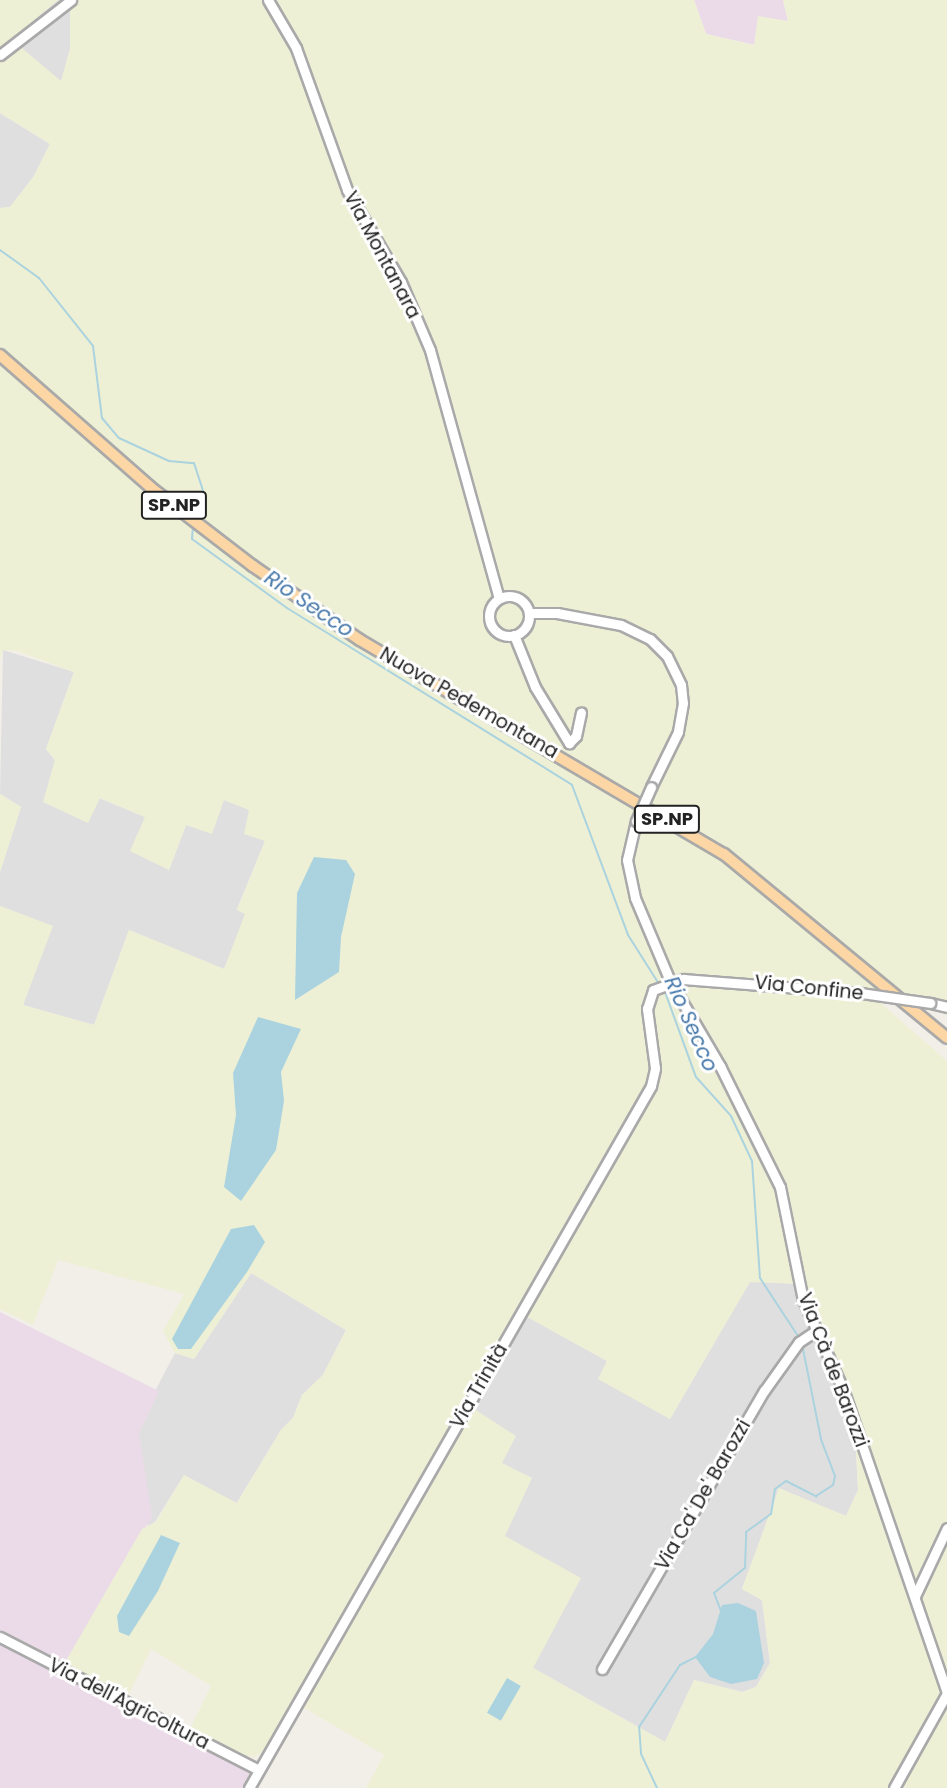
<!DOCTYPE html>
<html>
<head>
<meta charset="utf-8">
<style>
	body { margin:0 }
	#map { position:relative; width:947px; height:1788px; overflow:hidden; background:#f2efe9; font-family:Poppins,sans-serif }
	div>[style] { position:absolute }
	.residential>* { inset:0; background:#e0dfdf }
	.industrial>* { inset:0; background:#ebdbe8 }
	.farmland>* { inset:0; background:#eef0d5 }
	.water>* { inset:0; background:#aad3df; transform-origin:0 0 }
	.stream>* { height:2px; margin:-1px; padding:0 1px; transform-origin:1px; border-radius:1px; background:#aad3df }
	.roads { filter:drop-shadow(2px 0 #a9a9a9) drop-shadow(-2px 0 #a9a9a9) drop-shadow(0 2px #a9a9a9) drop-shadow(0 -2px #a9a9a9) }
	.minor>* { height:9px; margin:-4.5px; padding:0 4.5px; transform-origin:4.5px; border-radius:4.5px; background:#fff }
	.minor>.ring { margin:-4.5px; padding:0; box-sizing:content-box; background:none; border:9px solid #fff; border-radius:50% }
	.major>* { height:10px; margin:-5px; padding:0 5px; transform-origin:5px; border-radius:5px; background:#fcd6a4 }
	.bridges { filter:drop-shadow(2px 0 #a9a9a9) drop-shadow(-2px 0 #a9a9a9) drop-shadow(0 2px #a9a9a9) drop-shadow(0 -2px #a9a9a9) }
	.minor-bridge>* { height:9px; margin:-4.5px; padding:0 4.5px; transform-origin:4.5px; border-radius:4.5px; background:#fff }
	span { translate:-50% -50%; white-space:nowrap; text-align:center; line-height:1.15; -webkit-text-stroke:6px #fff; paint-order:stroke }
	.shield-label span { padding:2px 5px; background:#fff; border:2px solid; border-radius:5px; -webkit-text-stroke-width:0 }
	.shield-label { font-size:18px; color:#222; font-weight:700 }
	.street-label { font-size:19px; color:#222 }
	.water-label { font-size:21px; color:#4a7aab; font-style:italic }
</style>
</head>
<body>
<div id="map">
	<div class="residential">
		<i style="clip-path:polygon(58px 0,70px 0,70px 49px,61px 82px,10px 39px)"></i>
		<i style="clip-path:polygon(0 113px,50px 144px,34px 176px,10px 207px,0 208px)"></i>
		<i style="clip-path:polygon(3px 650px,74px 672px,46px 749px,55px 760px,44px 802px,88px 822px,99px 798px,145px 817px,169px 870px,186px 825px,224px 800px,250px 810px,265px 841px,237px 909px,246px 914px,224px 969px,129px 930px,94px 1025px,23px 1005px,52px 926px,0 906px,0 872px,21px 807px,0 794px)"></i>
		<i style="clip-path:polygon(251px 1273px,346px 1330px,323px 1375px,302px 1395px,293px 1418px,281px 1430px,236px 1504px,184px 1475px,155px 1522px,148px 1526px,135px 1429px,175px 1353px,194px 1359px)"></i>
		<i style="clip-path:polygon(750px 1281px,800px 1284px,854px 1411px,858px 1490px,846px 1516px,779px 1489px,742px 1589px,762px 1600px,770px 1663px,756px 1687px,742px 1692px,694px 1680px,665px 1742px,533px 1668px,504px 1536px,502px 1463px,480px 1414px,468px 1405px,522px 1314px,607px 1361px,599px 1379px,670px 1419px)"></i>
	</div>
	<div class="industrial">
		<i style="clip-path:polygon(694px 0,783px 0,788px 21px,755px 45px,706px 34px)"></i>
		<i style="clip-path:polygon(0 1312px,159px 1391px,139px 1433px,152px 1517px,65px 1664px,0 1631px)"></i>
		<i style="clip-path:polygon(0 1644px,56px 1673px,261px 1776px,254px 1788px,0 1788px)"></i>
	</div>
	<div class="farmland">
		<i style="clip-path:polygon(evenodd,0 0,58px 0,11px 39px,61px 81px,70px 49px,70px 0,694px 0,706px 34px,754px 45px,758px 16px,788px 21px,783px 0,947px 0,947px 1006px,874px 997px,947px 1061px,947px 1788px,366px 1788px,384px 1755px,294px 1702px,266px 1749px,255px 1757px,236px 1754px,190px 1729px,211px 1686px,151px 1649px,127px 1698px,63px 1666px,142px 1529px,156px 1522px,184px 1475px,237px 1503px,281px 1430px,293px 1418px,302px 1395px,323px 1375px,346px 1330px,251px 1273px,194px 1359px,175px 1353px,163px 1331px,184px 1294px,58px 1260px,33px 1325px,0 1309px,0 906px,53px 926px,23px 1005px,94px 1025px,129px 930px,224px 969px,245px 914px,237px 910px,265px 841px,244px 834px,249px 810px,224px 800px,212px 834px,186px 825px,169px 870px,130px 851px,145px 817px,100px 798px,88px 823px,43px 802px,55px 760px,46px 749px,74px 672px,17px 651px,3px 650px,0 660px,0 208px,10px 207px,34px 176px,50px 144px,0 113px,0 0,750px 1282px,800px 1284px,854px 1411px,858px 1490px,846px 1516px,779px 1488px,742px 1589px,762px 1600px,770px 1663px,756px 1687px,742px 1692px,694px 1680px,665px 1742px,533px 1668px,581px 1578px,505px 1536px,532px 1478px,502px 1463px,516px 1436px,468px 1405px,522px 1314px,607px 1361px,598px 1379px,670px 1419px,750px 1282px)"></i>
		<i style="clip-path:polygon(0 794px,21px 807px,0 872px)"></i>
	</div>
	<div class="water">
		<i style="clip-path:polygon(314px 857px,346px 860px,355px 874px,341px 937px,339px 972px,295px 1000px,297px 893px)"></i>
		<i style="clip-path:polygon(258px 1017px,301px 1029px,281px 1072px,284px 1101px,276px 1150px,241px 1201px,224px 1187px,236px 1115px,233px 1073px)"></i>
		<i style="clip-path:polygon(254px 1225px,265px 1242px,247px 1272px,191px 1349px,178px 1349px,172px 1339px,231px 1229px)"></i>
		<i style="clip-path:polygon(161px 1535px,180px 1543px,158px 1591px,129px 1636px,119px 1632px,117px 1616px)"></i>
		<i style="clip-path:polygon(738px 1603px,756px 1611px,764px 1663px,757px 1679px,731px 1684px,710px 1677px,695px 1657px,713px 1634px,722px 1605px)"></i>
		<i style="left:507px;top:1678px;width:16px;height:40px;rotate:30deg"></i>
	</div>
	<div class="stream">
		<i style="left:0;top:250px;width:48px;rotate:35.7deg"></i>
		<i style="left:39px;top:278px;width:87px;rotate:51.5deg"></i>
		<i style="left:93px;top:346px;width:73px;rotate:82.9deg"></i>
		<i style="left:102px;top:418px;width:26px;rotate:50deg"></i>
		<i style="left:119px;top:438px;width:55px;rotate:24.7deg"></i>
		<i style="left:169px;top:461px;width:25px;rotate:5deg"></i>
		<i style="left:194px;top:463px;width:32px;rotate:72deg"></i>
		<i style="left:204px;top:493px;width:24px;rotate:105deg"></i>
		<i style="left:193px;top:527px;width:12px;rotate:95deg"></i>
		<i style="left:192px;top:539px;width:117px;rotate:36deg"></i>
		<i style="left:287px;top:608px;width:335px;rotate:31.8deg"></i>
		<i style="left:572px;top:785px;width:160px;rotate:69.5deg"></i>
		<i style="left:628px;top:935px;width:58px;rotate:57.7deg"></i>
		<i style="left:665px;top:992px;width:90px;rotate:70deg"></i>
		<i style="left:696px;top:1077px;width:52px;rotate:48.1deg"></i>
		<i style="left:731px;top:1116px;width:50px;rotate:65deg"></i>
		<i style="left:752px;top:1161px;width:117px;rotate:86.1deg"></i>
		<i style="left:760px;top:1278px;width:69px;rotate:56.8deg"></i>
		<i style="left:721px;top:1611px;width:19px;rotate:-111deg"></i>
		<i style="left:714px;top:1593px;width:40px;rotate:-39deg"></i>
		<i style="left:745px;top:1568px;width:36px;rotate:-88deg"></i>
		<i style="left:746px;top:1532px;width:31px;rotate:-36deg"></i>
		<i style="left:771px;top:1514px;width:25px;rotate:-81deg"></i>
		<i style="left:775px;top:1489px;width:14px;rotate:-36deg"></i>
		<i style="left:786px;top:1481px;width:34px;rotate:27deg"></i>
		<i style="left:816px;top:1496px;width:20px;rotate:-33deg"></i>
		<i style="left:833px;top:1485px;width:9px;rotate:-77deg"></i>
		<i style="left:835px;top:1476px;width:40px;rotate:-111deg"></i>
		<i style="left:821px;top:1439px;width:97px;rotate:-101.3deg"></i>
		<i style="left:657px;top:1788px;width:38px;rotate:-115deg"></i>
		<i style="left:641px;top:1753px;width:26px;rotate:-94deg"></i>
		<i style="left:639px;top:1727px;width:74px;rotate:-56.5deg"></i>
		<i style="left:680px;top:1665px;width:18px;rotate:-27deg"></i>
	</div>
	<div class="roads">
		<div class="minor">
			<i style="left:268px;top:0;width:56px;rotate:59.7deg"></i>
			<i style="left:296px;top:48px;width:151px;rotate:70.2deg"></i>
			<i style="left:347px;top:190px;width:107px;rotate:59.6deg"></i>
			<i style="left:401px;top:282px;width:74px;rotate:66.9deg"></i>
			<i style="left:430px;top:350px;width:257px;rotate:74.5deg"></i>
			<i style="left:0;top:55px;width:90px;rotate:-37.8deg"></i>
			<i class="ring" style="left:489px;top:596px;width:31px;height:31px"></i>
			<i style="left:529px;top:613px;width:28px"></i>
			<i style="left:557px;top:613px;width:65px;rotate:10.6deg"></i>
			<i style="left:621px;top:625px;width:32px;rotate:26deg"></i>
			<i style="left:650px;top:639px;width:24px;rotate:45deg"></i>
			<i style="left:667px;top:656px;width:32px;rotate:64deg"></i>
			<i style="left:681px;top:685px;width:18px;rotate:84deg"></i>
			<i style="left:683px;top:703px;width:29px;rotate:100deg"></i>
			<i style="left:678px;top:732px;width:61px;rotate:116.1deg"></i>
			<i style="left:514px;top:635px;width:56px;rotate:68deg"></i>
			<i style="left:535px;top:687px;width:66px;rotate:58.7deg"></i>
			<i style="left:569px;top:743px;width:10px;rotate:-45deg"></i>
			<i style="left:576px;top:736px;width:24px;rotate:-78deg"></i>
			<i style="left:636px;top:821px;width:40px;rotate:103deg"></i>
			<i style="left:627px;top:860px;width:39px;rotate:78deg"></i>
			<i style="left:635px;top:898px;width:90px;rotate:67.1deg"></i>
			<i style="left:670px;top:981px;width:99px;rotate:59.5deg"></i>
			<i style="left:720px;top:1066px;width:135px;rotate:63.6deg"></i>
			<i style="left:780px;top:1187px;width:115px;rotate:78.5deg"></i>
			<i style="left:803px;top:1300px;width:98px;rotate:65.8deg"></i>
			<i style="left:843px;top:1389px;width:320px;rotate:71.1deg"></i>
			<i style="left:930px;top:1003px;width:17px;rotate:13deg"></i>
			<i style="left:915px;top:1596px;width:75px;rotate:-64.8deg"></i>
			<i style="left:0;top:1637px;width:291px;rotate:27.2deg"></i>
			<i style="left:602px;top:1669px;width:322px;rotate:-59.8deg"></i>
			<i style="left:764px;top:1391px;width:60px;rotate:-54.5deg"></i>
			<i style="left:799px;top:1342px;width:22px;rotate:-34deg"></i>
			<i style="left:249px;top:1788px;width:809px;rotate:-60.2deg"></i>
			<i style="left:651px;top:1086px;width:18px;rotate:-77deg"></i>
			<i style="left:655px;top:1068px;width:60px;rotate:-97.7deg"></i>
			<i style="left:647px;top:1009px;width:20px;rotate:-72deg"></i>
			<i style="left:653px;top:990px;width:33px;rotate:-20deg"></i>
			<i style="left:684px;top:979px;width:178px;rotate:4.5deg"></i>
			<i style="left:894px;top:1788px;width:109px;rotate:-60.8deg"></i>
		</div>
		<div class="major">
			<i style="left:0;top:355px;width:200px;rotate:41.3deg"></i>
			<i style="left:150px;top:487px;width:130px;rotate:37.5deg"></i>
			<i style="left:253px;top:566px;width:130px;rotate:34.7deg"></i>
			<i style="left:360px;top:640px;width:422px;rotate:30.5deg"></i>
			<i style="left:724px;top:854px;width:289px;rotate:39.5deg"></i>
		</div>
	</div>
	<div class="bridges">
		<div class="minor-bridge">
			<i style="left:636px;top:821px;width:37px;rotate:-66deg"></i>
			<i style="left:861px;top:993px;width:70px;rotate:8.2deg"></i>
		</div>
	</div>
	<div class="shield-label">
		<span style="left:174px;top:505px">SP.NP</span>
		<span style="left:667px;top:819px">SP.NP</span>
	</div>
	<div class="street-label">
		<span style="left:382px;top:255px;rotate:62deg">Via Montanara</span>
		<span style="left:469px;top:703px;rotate:30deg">Nuova Pedemontana</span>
		<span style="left:809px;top:988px;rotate:6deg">Via Confine</span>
		<span style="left:833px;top:1370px;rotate:69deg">Via Cà de Barozzi</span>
		<span style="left:479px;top:1386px;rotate:-60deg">Via Trinità</span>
		<span style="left:703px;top:1495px;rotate:-60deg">Via Ca' De' Barozzi</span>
		<span style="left:129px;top:1704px;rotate:27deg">Via dell'Agricoltura</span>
	</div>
	<div class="water-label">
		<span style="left:309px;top:604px;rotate:34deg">Rio Secco</span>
		<span style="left:691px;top:1024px;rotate:66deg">Rio Secco</span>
	</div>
</div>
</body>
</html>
